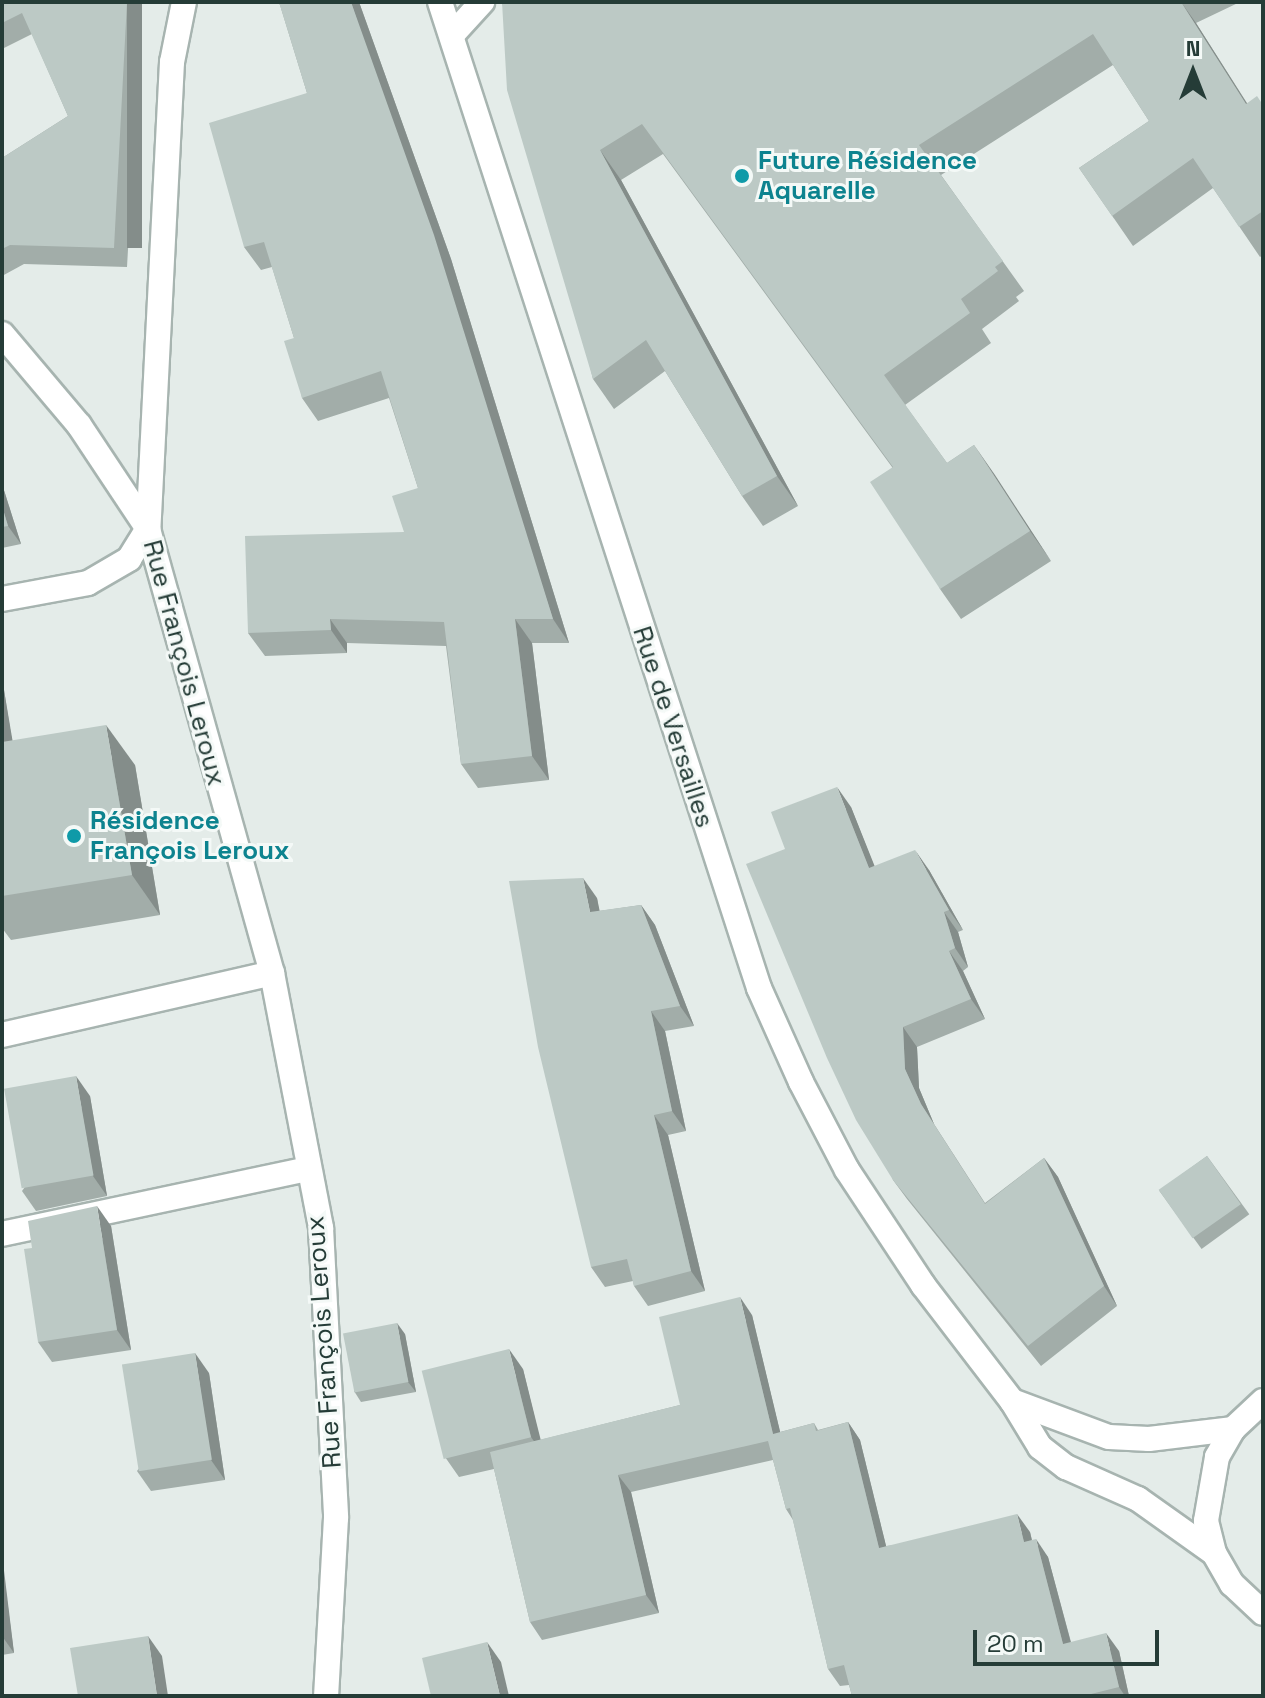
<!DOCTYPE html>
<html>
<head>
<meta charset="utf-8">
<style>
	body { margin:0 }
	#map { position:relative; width:1265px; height:1698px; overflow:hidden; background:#e4ece9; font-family:"Space Grotesk",sans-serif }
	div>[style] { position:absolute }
	.roads { filter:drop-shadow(2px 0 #a7b4b0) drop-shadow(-2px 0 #a7b4b0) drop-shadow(0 2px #a7b4b0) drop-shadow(0 -2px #a7b4b0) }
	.lane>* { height:24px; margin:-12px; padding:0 12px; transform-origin:12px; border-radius:12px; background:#fff }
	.street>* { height:24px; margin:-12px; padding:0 12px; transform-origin:12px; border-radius:12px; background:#fff }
	.secondary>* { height:24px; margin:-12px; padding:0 12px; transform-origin:12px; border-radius:12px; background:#fff }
	.wall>* { inset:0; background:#a2ada9; transform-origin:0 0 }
	.shaded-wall>* { inset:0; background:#848d8a; transform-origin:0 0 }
	.building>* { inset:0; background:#bcc9c5; transform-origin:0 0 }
	.dots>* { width:22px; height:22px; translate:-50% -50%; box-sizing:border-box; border:4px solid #f4f9f7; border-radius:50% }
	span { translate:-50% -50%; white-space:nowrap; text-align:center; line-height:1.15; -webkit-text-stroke:6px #f4f9f7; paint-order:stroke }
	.culture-label { font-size:26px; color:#0d838f; font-weight:700 }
	.left { translate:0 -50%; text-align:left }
	.street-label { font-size:26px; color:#253c37 }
	.frame { position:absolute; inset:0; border:4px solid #253c37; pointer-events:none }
	.north { position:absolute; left:1153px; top:32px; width:80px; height:80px; -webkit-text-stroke:6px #f4f9f7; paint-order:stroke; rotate:0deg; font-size:22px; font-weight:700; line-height:32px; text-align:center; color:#253c37 }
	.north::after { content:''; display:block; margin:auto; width:28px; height:36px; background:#253c37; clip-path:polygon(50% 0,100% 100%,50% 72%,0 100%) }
	.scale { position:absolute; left:973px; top:1630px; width:186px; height:36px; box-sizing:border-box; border:4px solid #253c37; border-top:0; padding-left:10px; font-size:24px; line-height:28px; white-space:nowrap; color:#253c37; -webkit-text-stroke:6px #f4f9f7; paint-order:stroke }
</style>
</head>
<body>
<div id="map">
	<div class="roads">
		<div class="lane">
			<i style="left:2px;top:1234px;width:312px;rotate:-12deg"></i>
		</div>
		<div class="street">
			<i style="left:184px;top:2px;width:61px;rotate:101.3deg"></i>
			<i style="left:172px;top:62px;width:468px;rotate:92.9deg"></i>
			<i style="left:148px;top:529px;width:461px;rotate:74.4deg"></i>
			<i style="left:272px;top:973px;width:260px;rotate:79.1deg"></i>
			<i style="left:321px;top:1228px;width:290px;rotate:87deg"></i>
			<i style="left:336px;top:1518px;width:178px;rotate:93.2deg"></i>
			<i style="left:452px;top:35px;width:45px;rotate:-47.7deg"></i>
			<i style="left:2px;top:334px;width:119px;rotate:49.8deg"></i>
			<i style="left:79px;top:425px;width:125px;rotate:56.4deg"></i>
			<i style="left:2px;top:599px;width:87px;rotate:-10.5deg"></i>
			<i style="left:88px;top:583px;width:48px;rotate:-30.3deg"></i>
			<i style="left:129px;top:559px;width:36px;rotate:-58deg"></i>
			<i style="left:2px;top:1035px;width:277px;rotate:-12.9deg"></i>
		</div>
		<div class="secondary">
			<i style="left:440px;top:2px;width:1036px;rotate:72.07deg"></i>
			<i style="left:759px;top:988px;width:103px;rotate:65.9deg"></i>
			<i style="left:801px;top:1082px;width:99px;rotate:62.4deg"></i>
			<i style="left:847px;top:1170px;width:138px;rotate:56.5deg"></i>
			<i style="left:923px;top:1285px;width:146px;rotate:52.5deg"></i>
			<i style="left:1012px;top:1401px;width:54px;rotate:58.7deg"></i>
			<i style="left:1040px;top:1447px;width:33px;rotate:38deg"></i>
			<i style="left:1066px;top:1467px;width:79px;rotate:24deg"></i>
			<i style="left:1138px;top:1499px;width:93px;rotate:35.4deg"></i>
			<i style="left:1012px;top:1401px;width:103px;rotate:20.4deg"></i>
			<i style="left:1109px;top:1437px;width:40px;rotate:2.9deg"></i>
			<i style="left:1149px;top:1439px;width:85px;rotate:-6.8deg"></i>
			<i style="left:1263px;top:1401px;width:41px;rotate:137deg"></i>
			<i style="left:1233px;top:1429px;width:32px;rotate:120deg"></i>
			<i style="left:1217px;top:1457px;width:65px;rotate:99.8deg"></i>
			<i style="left:1206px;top:1521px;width:33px;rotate:76deg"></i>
			<i style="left:1214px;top:1553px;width:36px;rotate:60deg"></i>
			<i style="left:1232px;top:1584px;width:42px;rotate:43.1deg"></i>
		</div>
	</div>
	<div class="wall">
		<i style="clip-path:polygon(2px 2px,142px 2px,127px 267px,24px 264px,2px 276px,2px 158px,68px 116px,32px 34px,2px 49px)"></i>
		<i style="clip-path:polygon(278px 2px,359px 2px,451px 259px,569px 643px,532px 643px,549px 780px,478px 788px,461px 764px,446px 646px,347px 643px,347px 653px,265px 656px,248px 633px,404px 532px,418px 488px,389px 398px,318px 421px,302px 398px,294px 338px,272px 267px,261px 270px,244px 247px,307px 93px,280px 5px)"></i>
		<i style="clip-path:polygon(502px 2px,1240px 2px,1196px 23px,1247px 103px,1263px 105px,1263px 255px,1260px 257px,1213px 188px,1133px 246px,1079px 168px,1149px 121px,1113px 65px,941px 175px,1024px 291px,1016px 297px,1019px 301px,982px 329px,991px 343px,905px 405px,947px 463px,974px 445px,1051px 561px,961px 619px,940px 589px,892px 467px,663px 154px,621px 180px,798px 506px,763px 526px,742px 496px,665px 371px,614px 409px,593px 379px)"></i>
		<i style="clip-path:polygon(2px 484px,21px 544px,2px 548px)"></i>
		<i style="clip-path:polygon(2px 687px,4px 690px,12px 741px,135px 765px,160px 915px,11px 940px,2px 928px)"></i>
		<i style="clip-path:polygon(851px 807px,874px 866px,929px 870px,963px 930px,958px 932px,968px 967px,963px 971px,985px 1019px,917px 1047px,919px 1088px,934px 1124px,985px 1203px,1044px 1158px,1058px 1177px,1117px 1306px,1041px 1366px,907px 1199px,893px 1180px,785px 849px)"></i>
		<i style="clip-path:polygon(597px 898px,599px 911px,641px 905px,655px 925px,694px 1026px,665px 1031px,686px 1131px,668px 1135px,705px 1291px,648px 1306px,634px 1286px,633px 1281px,605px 1287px,591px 1267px)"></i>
		<i style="clip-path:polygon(90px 1096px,107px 1196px,36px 1211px,22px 1191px)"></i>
		<i style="left:1207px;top:1156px;width:72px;height:59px;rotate:54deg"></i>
		<i style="clip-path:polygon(111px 1226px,131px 1350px,52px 1362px,38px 1342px)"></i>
		<i style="clip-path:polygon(752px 1315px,780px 1432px,814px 1423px,818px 1430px,848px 1422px,860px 1440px,886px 1546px,1030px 1532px,1032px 1540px,1048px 1557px,1071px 1642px,1119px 1651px,1129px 1696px,852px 1696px,849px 1685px,840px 1686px,828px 1669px,793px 1520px,786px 1509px,773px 1460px,631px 1492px,659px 1613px,542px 1640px,530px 1622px,494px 1469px,459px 1477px,445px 1457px,523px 1369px,540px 1440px,680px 1405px)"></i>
		<i style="clip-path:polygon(405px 1334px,416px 1392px,361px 1402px,354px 1391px)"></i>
		<i style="clip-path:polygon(209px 1373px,225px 1480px,151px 1491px,137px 1471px)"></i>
		<i style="clip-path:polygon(2px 1561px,14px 1653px,2px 1655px)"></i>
	</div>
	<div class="shaded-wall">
		<i style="left:127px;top:2px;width:15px;height:246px"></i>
		<i style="clip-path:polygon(351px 2px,359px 2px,451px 259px,569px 643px,553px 619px)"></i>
		<i style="clip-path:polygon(1181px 2px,1196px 23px,1263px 129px,1246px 104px)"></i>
		<i style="clip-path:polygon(600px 150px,621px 180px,798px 506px,777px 476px)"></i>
		<i style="clip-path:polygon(974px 445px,995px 475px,1051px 561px,1030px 531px)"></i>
		<i style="clip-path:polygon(2px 484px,21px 544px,8px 526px,2px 506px)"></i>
		<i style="clip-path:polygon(330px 619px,347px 643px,347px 653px,331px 630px)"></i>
		<i style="clip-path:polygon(515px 619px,532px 643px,549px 780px,532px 756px)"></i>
		<i style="clip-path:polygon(2px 687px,4px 690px,20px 785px,2px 759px)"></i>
		<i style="clip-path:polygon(106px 725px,135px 765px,160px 915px,132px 875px)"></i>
		<i style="clip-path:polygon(837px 787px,851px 807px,883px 887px,869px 868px)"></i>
		<i style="clip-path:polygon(915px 850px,929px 870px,963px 930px,949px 910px)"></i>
		<i style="clip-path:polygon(583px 878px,597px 898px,604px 932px,590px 912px)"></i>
		<i style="clip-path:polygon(641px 905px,655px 925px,694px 1026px,680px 1006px)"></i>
		<i style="clip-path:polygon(944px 912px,958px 932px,968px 967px,955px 948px)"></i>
		<i style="clip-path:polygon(949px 951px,963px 971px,985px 1019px,971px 999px)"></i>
		<i style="clip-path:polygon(651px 1011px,665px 1031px,686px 1131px,672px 1111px)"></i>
		<i style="clip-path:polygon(903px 1027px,917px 1047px,919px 1088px,934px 1124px,998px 1223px,921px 1104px,905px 1069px)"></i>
		<i style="clip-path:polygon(76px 1076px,90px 1096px,107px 1196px,93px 1176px)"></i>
		<i style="clip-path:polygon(654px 1115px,668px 1135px,705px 1291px,691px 1271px)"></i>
		<i style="clip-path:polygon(1044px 1158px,1058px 1177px,1117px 1306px,1104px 1286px)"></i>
		<i style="clip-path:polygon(97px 1206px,111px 1226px,131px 1350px,117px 1330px)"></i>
		<i style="clip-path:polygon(740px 1297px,752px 1315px,785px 1452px,773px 1434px)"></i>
		<i style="clip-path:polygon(397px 1323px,405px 1334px,416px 1392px,408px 1382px)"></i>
		<i style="clip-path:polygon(509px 1349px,523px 1369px,545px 1457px,531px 1437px)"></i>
		<i style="clip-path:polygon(195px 1353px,209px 1373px,225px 1480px,211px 1460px)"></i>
		<i style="clip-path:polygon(848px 1422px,860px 1440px,891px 1566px,879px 1548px)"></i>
		<i style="clip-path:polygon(618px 1475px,631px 1492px,659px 1613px,646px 1595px)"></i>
		<i style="clip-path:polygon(1017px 1514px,1030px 1532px,1036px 1560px,1024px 1542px)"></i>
		<i style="clip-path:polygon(1036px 1539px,1048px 1557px,1076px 1662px,1063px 1644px)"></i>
		<i style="clip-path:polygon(2px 1561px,3px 1562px,14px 1653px,2px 1636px)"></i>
		<i style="clip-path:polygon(1106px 1633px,1119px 1651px,1129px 1696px,1125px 1696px,1119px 1687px)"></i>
		<i style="clip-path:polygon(148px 1636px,162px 1656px,168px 1696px,157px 1696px)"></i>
		<i style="clip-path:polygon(487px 1642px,501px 1662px,509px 1696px,500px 1696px)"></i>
	</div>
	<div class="building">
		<i style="clip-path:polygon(2px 2px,127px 2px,114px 248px,10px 245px,2px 249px,2px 158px,68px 116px,22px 13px,2px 23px)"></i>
		<i style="clip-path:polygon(279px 2px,351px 2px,434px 235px,553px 619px,515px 619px,532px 756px,461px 764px,444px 622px,330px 619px,331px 630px,248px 633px,245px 536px,404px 532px,392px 496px,418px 488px,381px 371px,302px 398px,284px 341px,294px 338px,264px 242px,244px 247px,209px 123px,307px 93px)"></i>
		<i style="clip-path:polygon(502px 2px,1181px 2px,1246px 104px,1257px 96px,1263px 105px,1263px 211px,1239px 227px,1193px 158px,1112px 216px,1079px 168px,1149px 121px,1093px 34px,919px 145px,1003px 261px,995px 267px,998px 271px,961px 299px,970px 313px,884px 375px,947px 463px,974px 445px,1030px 531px,940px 589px,870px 482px,893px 467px,642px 124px,600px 150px,777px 476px,742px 496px,646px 340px,593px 379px,507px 90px)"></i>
		<i style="clip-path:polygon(2px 506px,8px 526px,2px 527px)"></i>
		<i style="clip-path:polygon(106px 725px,132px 875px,2px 896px,2px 742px)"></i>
		<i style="clip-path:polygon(837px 787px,869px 868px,915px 850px,949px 910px,944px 912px,955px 948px,949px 951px,971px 999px,903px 1027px,905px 1069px,921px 1104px,985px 1204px,1044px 1158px,1104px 1286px,1028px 1346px,893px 1180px,856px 1120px,827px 1058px,746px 864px,785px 849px,771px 812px)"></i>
		<i style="clip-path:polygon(583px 878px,590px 912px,641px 905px,680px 1006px,651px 1011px,672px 1111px,654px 1115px,691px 1271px,634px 1286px,627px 1259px,591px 1267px,538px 1047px,509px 881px)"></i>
		<i style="left:76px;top:1076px;width:101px;height:73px;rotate:80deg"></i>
		<i style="left:1207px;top:1156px;width:59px;height:59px;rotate:55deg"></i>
		<i style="clip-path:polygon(97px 1206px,117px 1330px,38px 1342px,24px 1249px,32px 1248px,28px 1221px)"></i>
		<i style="clip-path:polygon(740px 1297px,773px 1434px,814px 1423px,816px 1431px,848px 1422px,879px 1548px,1017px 1514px,1024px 1542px,1036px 1539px,1063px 1644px,1106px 1633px,1119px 1687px,1083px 1696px,852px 1696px,844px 1665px,828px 1669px,790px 1508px,786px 1509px,768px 1441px,618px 1475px,646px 1595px,530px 1622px,490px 1452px,680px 1405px,659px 1317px)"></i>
		<i style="left:397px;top:1323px;width:60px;height:55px;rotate:79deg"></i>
		<i style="left:509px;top:1349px;width:91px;height:90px;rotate:76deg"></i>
		<i style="left:195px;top:1353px;width:108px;height:74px;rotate:81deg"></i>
		<i style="clip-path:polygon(148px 1636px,157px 1696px,78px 1696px,70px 1648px)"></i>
		<i style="clip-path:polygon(487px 1642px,500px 1696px,431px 1696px,422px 1658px)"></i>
	</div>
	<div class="dots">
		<i style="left:742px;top:176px;background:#0f9aa8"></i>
		<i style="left:74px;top:836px;background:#0f9aa8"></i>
	</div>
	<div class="culture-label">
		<span class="left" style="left:758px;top:176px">Future Résidence<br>Aquarelle</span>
		<span class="left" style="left:90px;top:836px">Résidence<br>François Leroux</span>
	</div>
	<div class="street-label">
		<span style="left:184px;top:663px;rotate:75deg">Rue François Leroux</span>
		<span style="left:673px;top:727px;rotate:72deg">Rue de Versailles</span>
		<span style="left:324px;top:1342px;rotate:-94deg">Rue François Leroux</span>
	</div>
	<div class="frame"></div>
	<div class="north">N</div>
	<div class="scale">20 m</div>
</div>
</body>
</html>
